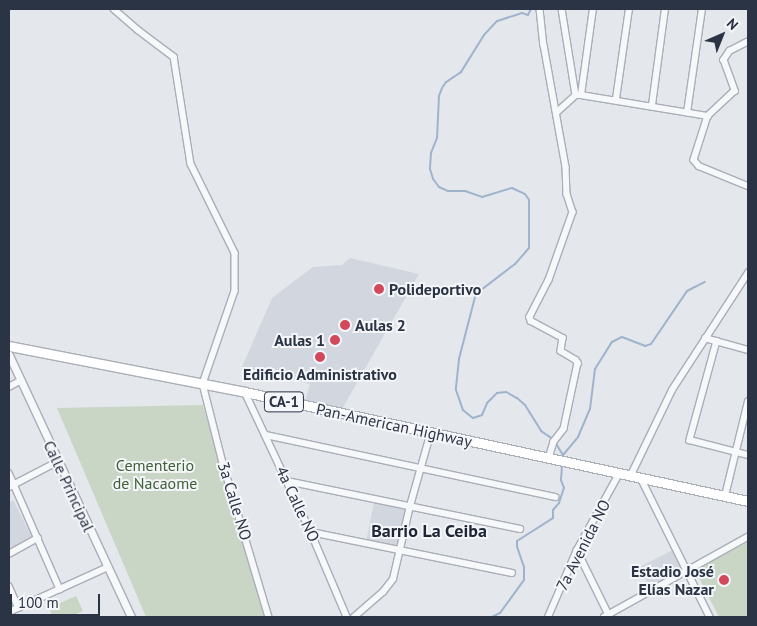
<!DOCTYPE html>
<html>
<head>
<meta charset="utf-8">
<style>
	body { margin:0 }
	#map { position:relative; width:757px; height:626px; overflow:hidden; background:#e4e7ec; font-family:"PT Sans",sans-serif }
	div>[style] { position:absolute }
	.built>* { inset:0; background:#d2d6de; transform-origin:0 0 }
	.green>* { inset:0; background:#c9d6c5 }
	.stream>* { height:2px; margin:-1px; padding:0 1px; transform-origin:1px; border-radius:1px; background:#9fb4cc }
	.roads { filter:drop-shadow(1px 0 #a9aeb7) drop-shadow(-1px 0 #a9aeb7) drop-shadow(0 1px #a9aeb7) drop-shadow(0 -1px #a9aeb7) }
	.minor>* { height:5.5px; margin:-2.75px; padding:0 2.75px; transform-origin:2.75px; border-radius:2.75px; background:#f7f8fa }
	.tertiary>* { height:7px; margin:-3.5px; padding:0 3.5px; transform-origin:3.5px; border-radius:3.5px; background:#f7f8fa }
	.trunk>* { height:9px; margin:-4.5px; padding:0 4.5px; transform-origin:4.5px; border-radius:4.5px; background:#fff }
	.dots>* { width:14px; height:14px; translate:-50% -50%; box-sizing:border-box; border:2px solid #f4f6f9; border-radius:50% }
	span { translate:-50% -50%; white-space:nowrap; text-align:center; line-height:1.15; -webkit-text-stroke:4px #f4f6f9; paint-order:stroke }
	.shield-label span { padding:1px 4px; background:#f4f6f9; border:1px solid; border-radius:4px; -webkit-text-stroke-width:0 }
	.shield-label { font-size:15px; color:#2b3445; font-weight:700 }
	.poi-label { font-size:16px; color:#2b3445; font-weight:700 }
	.left { translate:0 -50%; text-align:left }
	.right { translate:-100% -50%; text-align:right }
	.street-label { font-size:16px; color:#2b3445 }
	.park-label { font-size:16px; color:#3f6138 }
	.neighbourhood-label { font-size:18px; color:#1d2536; font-weight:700 }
	.frame { position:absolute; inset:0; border:10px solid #2b3445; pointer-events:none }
	.north { position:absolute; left:697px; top:10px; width:50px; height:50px; -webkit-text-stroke:4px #f4f6f9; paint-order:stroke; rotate:44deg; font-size:14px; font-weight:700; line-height:20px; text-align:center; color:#2b3445 }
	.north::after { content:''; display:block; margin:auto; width:18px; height:22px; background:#2b3445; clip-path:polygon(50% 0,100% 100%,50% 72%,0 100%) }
	.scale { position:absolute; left:10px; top:594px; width:90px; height:22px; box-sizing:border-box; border:2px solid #2b3445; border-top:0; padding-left:6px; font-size:15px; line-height:18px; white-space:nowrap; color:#2b3445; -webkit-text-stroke:4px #f4f6f9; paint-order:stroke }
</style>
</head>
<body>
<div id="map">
	<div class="built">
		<i style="clip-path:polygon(350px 258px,419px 274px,342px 409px,305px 401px,310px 384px,242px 367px,272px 298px,313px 267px,342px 265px)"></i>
		<i style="clip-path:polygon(13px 500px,33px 539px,9px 551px,9px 503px)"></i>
		<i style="left:374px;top:502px;width:32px;height:38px;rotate:11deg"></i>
		<i style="left:673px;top:550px;width:22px;height:38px;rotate:63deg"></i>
	</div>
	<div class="green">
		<i style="clip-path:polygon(203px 405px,265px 617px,146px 617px,57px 408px)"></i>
		<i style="clip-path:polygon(748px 542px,748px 617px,719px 617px,695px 570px)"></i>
		<i style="clip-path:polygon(76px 596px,83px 611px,69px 617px,53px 617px,49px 608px)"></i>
	</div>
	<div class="stream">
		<i style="left:531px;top:9px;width:7px;rotate:117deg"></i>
		<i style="left:528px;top:15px;width:6px;rotate:-162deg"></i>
		<i style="left:522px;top:13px;width:26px;rotate:162deg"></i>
		<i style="left:497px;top:21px;width:19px;rotate:133deg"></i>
		<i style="left:484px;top:35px;width:44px;rotate:121.9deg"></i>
		<i style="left:461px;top:72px;width:18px;rotate:146deg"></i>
		<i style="left:446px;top:82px;width:7px;rotate:124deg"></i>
		<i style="left:442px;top:88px;width:9px;rotate:111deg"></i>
		<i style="left:439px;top:96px;width:42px;rotate:92.7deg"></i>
		<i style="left:437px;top:138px;width:16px;rotate:112deg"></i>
		<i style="left:431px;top:153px;width:16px;rotate:94deg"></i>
		<i style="left:430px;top:169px;width:10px;rotate:73deg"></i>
		<i style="left:433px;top:179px;width:10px;rotate:53deg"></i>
		<i style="left:439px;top:187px;width:10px;rotate:24deg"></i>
		<i style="left:448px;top:191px;width:17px"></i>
		<i style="left:465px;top:191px;width:18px;rotate:19deg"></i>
		<i style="left:482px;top:197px;width:31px;rotate:-17deg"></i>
		<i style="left:512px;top:188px;width:14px;rotate:25deg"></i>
		<i style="left:525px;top:194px;width:7px;rotate:56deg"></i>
		<i style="left:529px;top:200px;width:48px;rotate:90deg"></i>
		<i style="left:529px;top:248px;width:21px;rotate:131deg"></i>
		<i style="left:515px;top:264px;width:43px;rotate:142.6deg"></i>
		<i style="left:481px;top:290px;width:9px;rotate:131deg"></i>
		<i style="left:475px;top:297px;width:64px;rotate:104.5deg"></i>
		<i style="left:459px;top:359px;width:31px;rotate:96deg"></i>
		<i style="left:456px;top:390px;width:21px;rotate:71deg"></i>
		<i style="left:463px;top:410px;width:13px;rotate:39deg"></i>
		<i style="left:473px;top:418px;width:9px;rotate:-18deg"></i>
		<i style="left:482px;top:415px;width:13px;rotate:-67deg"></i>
		<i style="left:487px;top:403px;width:14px;rotate:-45deg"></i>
		<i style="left:497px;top:393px;width:9px;rotate:-6deg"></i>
		<i style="left:506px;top:392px;width:13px;rotate:29deg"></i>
		<i style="left:517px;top:398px;width:11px;rotate:41deg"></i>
		<i style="left:525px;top:405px;width:31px;rotate:58deg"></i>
		<i style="left:541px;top:431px;width:14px;rotate:34deg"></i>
		<i style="left:553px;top:439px;width:19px;rotate:58deg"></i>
		<i style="left:563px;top:455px;width:23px;rotate:-50deg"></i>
		<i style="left:578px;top:437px;width:30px;rotate:-67deg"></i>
		<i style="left:590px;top:409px;width:40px;rotate:-82.9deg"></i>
		<i style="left:595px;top:369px;width:32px;rotate:-58deg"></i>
		<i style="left:612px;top:342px;width:11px;rotate:-27deg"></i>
		<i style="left:622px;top:337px;width:25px;rotate:21deg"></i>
		<i style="left:645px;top:346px;width:6px;rotate:-18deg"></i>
		<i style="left:651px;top:344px;width:64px;rotate:-55.8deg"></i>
		<i style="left:687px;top:291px;width:20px;rotate:-27deg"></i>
		<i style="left:492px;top:617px;width:9px;rotate:-27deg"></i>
		<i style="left:500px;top:613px;width:41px;rotate:-54deg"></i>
		<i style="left:524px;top:580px;width:13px;rotate:-90deg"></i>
		<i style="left:524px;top:567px;width:21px;rotate:-109deg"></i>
		<i style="left:517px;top:547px;width:6px;rotate:-90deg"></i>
		<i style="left:517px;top:541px;width:43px;rotate:-32.6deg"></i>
		<i style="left:553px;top:518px;width:8px;rotate:-90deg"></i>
		<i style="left:553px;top:510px;width:9px;rotate:-49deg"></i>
		<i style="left:559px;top:503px;width:16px;rotate:-72deg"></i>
		<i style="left:564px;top:488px;width:9px;rotate:-111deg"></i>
		<i style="left:561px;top:480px;width:16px;rotate:-86deg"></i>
	</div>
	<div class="roads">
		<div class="minor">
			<i style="left:114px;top:9px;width:32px;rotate:41deg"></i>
			<i style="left:138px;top:30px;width:45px;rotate:36.9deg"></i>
			<i style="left:174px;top:57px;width:108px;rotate:81deg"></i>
			<i style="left:191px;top:164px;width:99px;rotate:63.7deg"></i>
			<i style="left:235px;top:253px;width:38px;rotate:90deg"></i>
			<i style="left:235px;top:291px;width:98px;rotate:109deg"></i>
			<i style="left:203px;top:384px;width:81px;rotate:75.8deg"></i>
			<i style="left:223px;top:463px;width:161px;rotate:73.4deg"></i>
			<i style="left:540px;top:9px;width:36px;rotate:84deg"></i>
			<i style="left:544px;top:45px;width:124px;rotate:79.8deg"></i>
			<i style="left:566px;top:167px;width:27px;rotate:88deg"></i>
			<i style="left:567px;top:194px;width:19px;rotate:72deg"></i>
			<i style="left:573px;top:212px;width:72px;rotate:109.4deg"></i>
			<i style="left:549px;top:280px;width:42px;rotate:117.2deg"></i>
			<i style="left:530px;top:317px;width:4px;rotate:76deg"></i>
			<i style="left:531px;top:321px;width:36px;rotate:28deg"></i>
			<i style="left:563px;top:338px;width:13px;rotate:99deg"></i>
			<i style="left:561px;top:351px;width:17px;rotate:31deg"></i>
			<i style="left:576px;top:360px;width:4px;rotate:56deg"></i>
			<i style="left:578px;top:363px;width:67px;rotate:102deg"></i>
			<i style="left:564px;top:429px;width:16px;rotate:128deg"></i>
			<i style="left:554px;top:442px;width:17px;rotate:107deg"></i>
			<i style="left:562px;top:9px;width:87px;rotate:80.8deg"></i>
			<i style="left:748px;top:42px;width:20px;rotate:153deg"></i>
			<i style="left:730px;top:51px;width:11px;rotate:124deg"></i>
			<i style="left:724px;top:60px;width:33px;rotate:70deg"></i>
			<i style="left:735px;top:91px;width:37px;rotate:137deg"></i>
			<i style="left:708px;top:116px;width:46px;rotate:107.7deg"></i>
			<i style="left:694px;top:160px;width:8px;rotate:50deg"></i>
			<i style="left:699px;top:166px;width:53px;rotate:22.2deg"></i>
			<i style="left:581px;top:95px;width:87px;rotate:-82.1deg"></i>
			<i style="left:616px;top:99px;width:91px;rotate:-81.8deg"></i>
			<i style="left:652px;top:105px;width:97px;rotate:-82.3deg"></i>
			<i style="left:557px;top:112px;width:25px;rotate:-42deg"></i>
			<i style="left:576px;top:95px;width:5px"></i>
			<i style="left:581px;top:95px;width:129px;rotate:9.4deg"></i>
			<i style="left:687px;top:113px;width:105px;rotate:-81.8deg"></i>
			<i style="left:705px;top:338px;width:45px;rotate:15.6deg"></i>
			<i style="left:717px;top:341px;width:103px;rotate:105.3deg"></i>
			<i style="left:690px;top:440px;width:60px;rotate:14.5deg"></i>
			<i style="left:9px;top:387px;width:13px;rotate:-29deg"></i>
			<i style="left:245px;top:392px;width:155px;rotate:64.8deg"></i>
			<i style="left:311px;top:532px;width:92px;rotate:67deg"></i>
			<i style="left:266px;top:435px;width:296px;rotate:12.1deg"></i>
			<i style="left:9px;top:473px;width:127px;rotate:66.3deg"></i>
			<i style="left:631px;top:475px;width:94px;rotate:-64.2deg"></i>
			<i style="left:672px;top:390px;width:140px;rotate:-57deg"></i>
			<i style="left:641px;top:478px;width:155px;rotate:63.6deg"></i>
			<i style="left:287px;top:481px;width:238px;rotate:11.6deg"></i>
			<i style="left:9px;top:487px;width:54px;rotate:-27.5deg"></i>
			<i style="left:725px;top:496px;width:97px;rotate:-76.3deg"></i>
			<i style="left:311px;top:532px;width:205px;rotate:11.5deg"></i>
			<i style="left:577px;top:550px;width:75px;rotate:63.8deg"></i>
			<i style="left:9px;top:554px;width:33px;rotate:-29deg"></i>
			<i style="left:9px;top:586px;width:24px;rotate:66deg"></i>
			<i style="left:9px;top:612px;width:109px;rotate:-24.4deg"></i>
			<i style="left:354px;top:617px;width:38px;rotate:-41deg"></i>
			<i style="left:383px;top:592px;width:16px;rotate:-52deg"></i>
			<i style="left:393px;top:579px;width:75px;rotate:-76.9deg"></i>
			<i style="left:410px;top:506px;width:77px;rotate:-74.2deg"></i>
			<i style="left:548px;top:617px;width:73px;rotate:-66.6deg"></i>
			<i style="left:577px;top:550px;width:87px;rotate:-61.1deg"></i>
			<i style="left:604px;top:617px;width:165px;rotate:-29.1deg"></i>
		</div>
		<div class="tertiary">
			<i style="left:9px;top:355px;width:289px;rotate:65deg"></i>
		</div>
		<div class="trunk">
			<i style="left:9px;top:346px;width:240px;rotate:11deg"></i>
			<i style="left:245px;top:392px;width:515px;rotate:12.23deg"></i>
		</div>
	</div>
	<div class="dots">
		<i style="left:379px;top:289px;background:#d1495b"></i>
		<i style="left:345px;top:325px;background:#d1495b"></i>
		<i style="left:335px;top:340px;background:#d1495b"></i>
		<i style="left:320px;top:357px;background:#d1495b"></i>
		<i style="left:724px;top:580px;background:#d1495b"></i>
	</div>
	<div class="shield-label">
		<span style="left:284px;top:402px">CA-1</span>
	</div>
	<div class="poi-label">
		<span class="left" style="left:389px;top:289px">Polideportivo</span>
		<span class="left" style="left:355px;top:325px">Aulas 2</span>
		<span class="right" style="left:325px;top:340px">Aulas 1</span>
		<span style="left:320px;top:374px">Edificio Administrativo</span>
		<span class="right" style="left:714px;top:580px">Estadio José<br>Elías Nazar</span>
	</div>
	<div class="street-label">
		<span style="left:394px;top:425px;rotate:12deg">Pan-American Highway</span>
		<span style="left:69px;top:486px;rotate:65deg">Calle Principal</span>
		<span style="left:235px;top:501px;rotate:73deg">3a Calle NO</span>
		<span style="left:298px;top:504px;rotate:65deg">4a Calle NO</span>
		<span style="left:583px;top:545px;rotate:-63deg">7a Avenida NO</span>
	</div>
	<div class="park-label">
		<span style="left:155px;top:474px">Cementerio<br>de Nacaome</span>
	</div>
	<div class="neighbourhood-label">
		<span style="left:429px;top:531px">Barrio La Ceiba</span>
	</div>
	<div class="frame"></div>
	<div class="north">N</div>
	<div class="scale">100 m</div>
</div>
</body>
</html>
